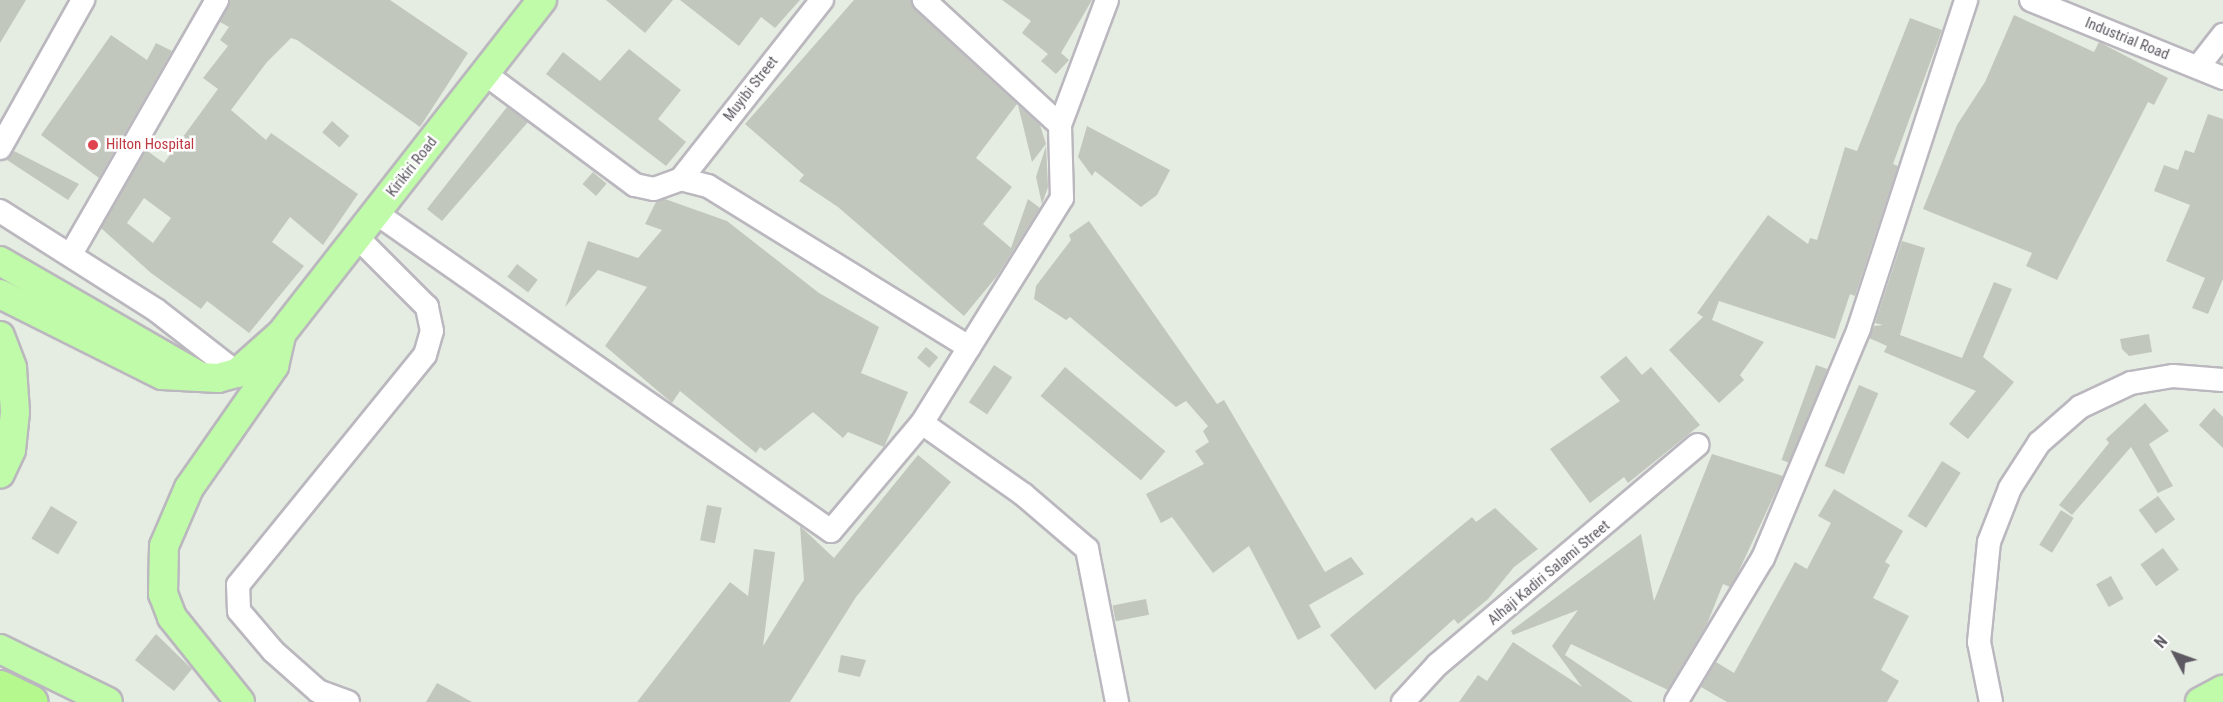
<!DOCTYPE html>
<html>
<head>
<meta charset="utf-8">
<style>
	body { margin:0 }
	#map { position:relative; width:2223px; height:702px; overflow:hidden; background:#e5ece2; font-family:"Roboto Condensed",sans-serif }
	div>[style] { position:absolute }
	.building>* { inset:0; background:#c2c7be; transform-origin:0 0 }
	.roads { filter:drop-shadow(2px 0 #bbb7be) drop-shadow(-2px 0 #bbb7be) drop-shadow(0 2px #bbb7be) drop-shadow(0 -2px #bbb7be) }
	.minor>* { height:22px; margin:-11px; padding:0 11px; transform-origin:11px; border-radius:11px; background:#fff }
	.major>* { height:28px; margin:-14px; padding:0 14px; transform-origin:14px; border-radius:14px; background:#bffba8 }
	.highway>* { height:33px; margin:-16.5px; padding:0 16.5px; transform-origin:16.5px; border-radius:16.5px; background:#b5f88d }
	.dots>* { width:16px; height:16px; translate:-50% -50%; box-sizing:border-box; border:3px solid #fff; border-radius:50% }
	span { translate:-50% -50%; white-space:nowrap; text-align:center; line-height:1.15; -webkit-text-stroke:5px #fff; paint-order:stroke }
	.street-label { font-size:15px; color:#5e5a62 }
	.health-label { font-size:15px; color:#be3a42 }
	.left { translate:0 -50%; text-align:left }
	.north { position:absolute; left:2145px; top:624px; width:60px; height:60px; -webkit-text-stroke:4px #fff; paint-order:stroke; rotate:311deg; font-size:16px; font-weight:700; line-height:24px; text-align:center; color:#5e5a62 }
	.north::after { content:''; display:block; margin:auto; width:21px; height:27px; background:#5e5a62; clip-path:polygon(50% 0,100% 100%,50% 72%,0 100%) }
</style>
</head>
<body>
<div id="map">
	<div class="building">
		<i style="clip-path:polygon(0 0,26px 0,0 43px)"></i>
		<i style="clip-path:polygon(evenodd,230px 0,390px 0,468px 53px,420px 127px,297px 40px,291px 38px,267px 62px,231px 110px,266px 140px,271px 133px,358px 194px,323px 245px,290px 217px,272px 242px,304px 266px,249px 333px,207px 301px,201px 309px,151px 273px,101px 228px,146px 150px,164px 163px,218px 89px,203px 78px,228px 46px,220px 40px,229px 27px,220px 22px,230px 0,144px 198px,171px 218px,153px 243px,127px 223px,144px 198px)"></i>
		<i style="clip-path:polygon(606px 0,673px 0,645px 33px)"></i>
		<i style="clip-path:polygon(680px 0,800px 0,775px 28px,761px 17px,739px 46px)"></i>
		<i style="clip-path:polygon(854px 0,911px 0,915px 10px,1017px 104px,976px 158px,1012px 187px,983px 224px,1011px 248px,1028px 199px,1040px 208px,997px 276px,964px 316px,838px 207px,799px 181px,804px 175px,745px 124px)"></i>
		<i style="clip-path:polygon(1002px 0,1092px 0,1061px 53px,1069px 60px,1056px 74px,1041px 61px,1048px 54px,1022px 33px,1031px 21px)"></i>
		<i style="clip-path:polygon(2014px 15px,2094px 52px,2099px 42px,2168px 78px,2154px 105px,2148px 102px,2057px 280px,2026px 266px,2032px 253px,1923px 209px,1957px 125px,1985px 82px)"></i>
		<i style="clip-path:polygon(1910px 18px,1942px 30px,1893px 164px,1898px 166px,1855px 296px,1850px 294px,1835px 339px,1719px 301px,1712px 320px,1764px 342px,1740px 375px,1744px 380px,1719px 403px,1669px 350px,1703px 317px,1697px 313px,1768px 215px,1808px 244px,1810px 238px,1817px 240px,1845px 147px,1857px 151px)"></i>
		<i style="clip-path:polygon(111px 35px,147px 60px,156px 43px,172px 51px,99px 178px,41px 135px)"></i>
		<i style="clip-path:polygon(629px 49px,681px 90px,658px 119px,686px 142px,666px 166px,546px 74px,563px 52px,600px 81px)"></i>
		<i style="clip-path:polygon(1018px 105px,1040px 125px,1046px 144px,1032px 162px)"></i>
		<i style="clip-path:polygon(507px 107px,528px 122px,442px 221px,427px 209px)"></i>
		<i style="clip-path:polygon(2208px 114px,2223px 119px,2223px 279px,2208px 314px,2192px 308px,2205px 278px,2166px 261px,2190px 205px,2154px 191px,2164px 165px,2178px 170px,2185px 150px,2194px 153px)"></i>
		<i style="left:332px;top:121px;width:23px;height:15px;rotate:41deg"></i>
		<i style="clip-path:polygon(1087px 126px,1170px 170px,1157px 195px,1141px 207px,1095px 171px,1092px 176px,1078px 157px)"></i>
		<i style="clip-path:polygon(1046px 146px,1048px 187px,1042px 204px,1036px 177px)"></i>
		<i style="clip-path:polygon(14px 151px,79px 184px,68px 200px,7px 160px)"></i>
		<i style="left:593px;top:172px;width:18px;height:16px;rotate:41deg"></i>
		<i style="clip-path:polygon(665px 199px,727px 221px,819px 293px,879px 327px,861px 373px,908px 392px,884px 447px,848px 432px,843px 438px,813px 412px,765px 451px,760px 447px,756px 453px,680px 391px,672px 403px,605px 346px,647px 287px,598px 270px,565px 307px,588px 241px,638px 258px,662px 230px,645px 224px,656px 202px)"></i>
		<i style="clip-path:polygon(1089px 221px,1217px 404px,1224px 400px,1325px 572px,1351px 557px,1364px 574px,1309px 605px,1321px 627px,1298px 640px,1249px 546px,1213px 573px,1172px 517px,1161px 523px,1146px 494px,1204px 464px,1195px 451px,1209px 442px,1203px 431px,1208px 426px,1186px 401px,1176px 407px,1070px 317px,1066px 320px,1034px 299px,1036px 286px,1071px 240px,1069px 235px)"></i>
		<i style="clip-path:polygon(1902px 241px,1925px 248px,1900px 335px,1962px 358px,1994px 282px,2012px 289px,1983px 357px,2014px 382px,1968px 439px,1949px 424px,1976px 391px,1884px 352px,1887px 346px,1869px 338px,1874px 326px,1883px 325px,1875px 323px)"></i>
		<i style="left:517px;top:264px;width:26px;height:16px;rotate:37deg"></i>
		<i style="clip-path:polygon(2149px 334px,2152px 352px,2129px 356px,2122px 349px,2120px 339px)"></i>
		<i style="left:926px;top:347px;width:16px;height:14px;rotate:40deg"></i>
		<i style="clip-path:polygon(1626px 356px,1642px 375px,1651px 367px,1700px 425px,1628px 483px,1624px 477px,1590px 503px,1550px 449px,1620px 401px,1600px 377px)"></i>
		<i style="left:994px;top:365px;width:22px;height:45px;rotate:34deg"></i>
		<i style="left:1816px;top:365px;width:12px;height:101px;rotate:20deg"></i>
		<i style="left:1065px;top:367px;width:131px;height:38px;rotate:40deg"></i>
		<i style="left:1859px;top:385px;width:21px;height:88px;rotate:23deg"></i>
		<i style="clip-path:polygon(2145px 403px,2169px 431px,2149px 444px,2173px 486px,2158px 493px,2131px 447px,2072px 515px,2059px 505px,2109px 443px,2106px 439px)"></i>
		<i style="clip-path:polygon(2214px 408px,2223px 417px,2223px 448px,2199px 425px)"></i>
		<i style="clip-path:polygon(1712px 454px,1783px 476px,1737px 575px,1730px 587px,1723px 584px,1707px 624px,1668px 690px,1571px 644px,1565px 655px,1633px 702px,1459px 702px,1478px 675px,1487px 681px,1513px 642px,1582px 687px,1552px 646px,1578px 610px,1513px 635px,1511px 631px,1641px 534px,1654px 601px)"></i>
		<i style="clip-path:polygon(918px 455px,951px 482px,856px 597px,790px 702px,637px 702px,730px 582px,748px 596px,754px 549px,775px 552px,763px 646px,804px 580px,800px 526px,834px 558px)"></i>
		<i style="left:1942px;top:461px;width:22px;height:65px;rotate:32deg"></i>
		<i style="clip-path:polygon(1834px 489px,1903px 531px,1885px 562px,1890px 565px,1873px 598px,1909px 616px,1881px 670px,1899px 681px,1887px 702px,1727px 702px,1701px 687px,1716px 662px,1734px 673px,1795px 562px,1807px 569px,1831px 523px,1818px 516px)"></i>
		<i style="left:2158px;top:496px;width:29px;height:24px;rotate:54deg"></i>
		<i style="left:707px;top:505px;width:15px;height:36px;rotate:11deg"></i>
		<i style="left:51px;top:506px;width:31px;height:38px;rotate:31deg"></i>
		<i style="clip-path:polygon(1495px 508px,1538px 549px,1514px 567px,1488px 599px,1458px 624px,1454px 619px,1375px 690px,1330px 635px,1472px 517px,1476px 522px)"></i>
		<i style="left:2061px;top:510px;width:15px;height:41px;rotate:32deg"></i>
		<i style="left:2163px;top:548px;width:27px;height:28px;rotate:54deg"></i>
		<i style="left:2111px;top:576px;width:26px;height:17px;rotate:61deg"></i>
		<i style="left:1146px;top:599px;width:16px;height:34px;rotate:79deg"></i>
		<i style="clip-path:polygon(156px 634px,192px 669px,174px 691px,135px 660px)"></i>
		<i style="clip-path:polygon(841px 655px,866px 660px,860px 677px,838px 672px)"></i>
		<i style="clip-path:polygon(437px 683px,472px 702px,426px 702px)"></i>
	</div>
	<div class="roads">
		<div class="minor">
			<i style="left:2031px;top:0;width:207px;rotate:22.1deg"></i>
			<i style="left:2198px;top:67px;width:41px;rotate:-52deg"></i>
			<i style="left:484px;top:73px;width:188px;rotate:36.6deg"></i>
			<i style="left:635px;top:185px;width:19px;rotate:12deg"></i>
			<i style="left:654px;top:189px;width:29px;rotate:-20deg"></i>
			<i style="left:681px;top:179px;width:28px;rotate:15deg"></i>
			<i style="left:708px;top:186px;width:307px;rotate:31.7deg"></i>
			<i style="left:1060px;top:125px;width:134px;rotate:-69.4deg"></i>
			<i style="left:0;top:148px;width:170px;rotate:-60.7deg"></i>
			<i style="left:681px;top:179px;width:228px;rotate:-51.8deg"></i>
			<i style="left:0;top:211px;width:185px;rotate:32.4deg"></i>
			<i style="left:156px;top:310px;width:103px;rotate:37.9deg"></i>
			<i style="left:376px;top:213px;width:555px;rotate:34.95deg"></i>
			<i style="left:831px;top:531px;width:141px;rotate:-49.9deg"></i>
			<i style="left:922px;top:423px;width:265px;rotate:-58.1deg"></i>
			<i style="left:1062px;top:198px;width:73px;rotate:-91.6deg"></i>
			<i style="left:1060px;top:125px;width:185px;rotate:-137.4deg"></i>
			<i style="left:71px;top:254px;width:293px;rotate:-60.1deg"></i>
			<i style="left:922px;top:423px;width:125px;rotate:35.2deg"></i>
			<i style="left:1024px;top:495px;width:83px;rotate:40.6deg"></i>
			<i style="left:1087px;top:549px;width:156px;rotate:78.9deg"></i>
			<i style="left:348px;top:702px;width:32px;rotate:-160deg"></i>
			<i style="left:318px;top:691px;width:60px;rotate:-138.4deg"></i>
			<i style="left:273px;top:651px;width:52px;rotate:-130.4deg"></i>
			<i style="left:239px;top:611px;width:26px;rotate:-92deg"></i>
			<i style="left:238px;top:585px;width:296px;rotate:-50.9deg"></i>
			<i style="left:425px;top:355px;width:25px;rotate:-74deg"></i>
			<i style="left:432px;top:331px;width:25px;rotate:-102deg"></i>
			<i style="left:427px;top:307px;width:99px;rotate:-135deg"></i>
			<i style="left:1403px;top:702px;width:50px;rotate:-47.4deg"></i>
			<i style="left:1437px;top:665px;width:341px;rotate:-40.2deg"></i>
			<i style="left:1676px;top:702px;width:168px;rotate:-58.9deg"></i>
			<i style="left:1763px;top:558px;width:249px;rotate:-67.3deg"></i>
			<i style="left:1859px;top:328px;width:345px;rotate:-71.9deg"></i>
			<i style="left:1991px;top:702px;width:61px;rotate:-101.3deg"></i>
			<i style="left:1979px;top:642px;width:100px;rotate:-84.3deg"></i>
			<i style="left:1989px;top:542px;width:58px;rotate:-68.7deg"></i>
			<i style="left:2010px;top:488px;width:54px;rotate:-57.2deg"></i>
			<i style="left:2039px;top:443px;width:55px;rotate:-41.3deg"></i>
			<i style="left:2080px;top:407px;width:56px;rotate:-25.2deg"></i>
			<i style="left:2131px;top:383px;width:43px;rotate:-9.5deg"></i>
			<i style="left:2173px;top:376px;width:50px;rotate:4.6deg"></i>
		</div>
		<div class="major">
			<i style="left:0;top:261px;width:232px;rotate:30deg"></i>
			<i style="left:0;top:294px;width:181px;rotate:26.6deg"></i>
			<i style="left:162px;top:375px;width:56px;rotate:3.1deg"></i>
			<i style="left:218px;top:378px;width:20px;rotate:-15deg"></i>
			<i style="left:237px;top:373px;width:59px;rotate:-41.6deg"></i>
			<i style="left:281px;top:334px;width:424px;rotate:-52deg"></i>
			<i style="left:0;top:336px;width:34px;rotate:69deg"></i>
			<i style="left:12px;top:368px;width:44px;rotate:86.1deg"></i>
			<i style="left:15px;top:412px;width:38px;rotate:96deg"></i>
			<i style="left:11px;top:450px;width:26px;rotate:115deg"></i>
			<i style="left:0;top:649px;width:120px;rotate:26.1deg"></i>
			<i style="left:240px;top:702px;width:109px;rotate:-128.7deg"></i>
			<i style="left:172px;top:617px;width:25px;rotate:-111deg"></i>
			<i style="left:163px;top:594px;width:48px;rotate:-88.8deg"></i>
			<i style="left:164px;top:546px;width:63px;rotate:-66.7deg"></i>
			<i style="left:189px;top:488px;width:149px;rotate:-55.1deg"></i>
			<i style="left:274px;top:366px;width:31px;rotate:-77deg"></i>
			<i style="left:2200px;top:702px;width:26px;rotate:-28deg"></i>
		</div>
		<div class="highway">
			<i style="left:0;top:687px;width:34px;rotate:26deg"></i>
		</div>
	</div>
	<div class="dots">
		<i style="left:93px;top:145px;background:#e0444e"></i>
	</div>
	<div class="street-label">
		<span style="left:2127px;top:39px;rotate:22deg">Industrial Road</span>
		<span style="left:751px;top:89px;rotate:-52deg">Muyibi Street</span>
		<span style="left:412px;top:167px;rotate:-52deg">Kirikiri Road</span>
		<span style="left:1549px;top:573px;rotate:-40deg">Alhaji Kadiri Salami Street</span>
	</div>
	<div class="health-label">
		<span class="left" style="left:106px;top:145px">Hilton Hospital</span>
	</div>
	<div class="north">N</div>
</div>
</body>
</html>
